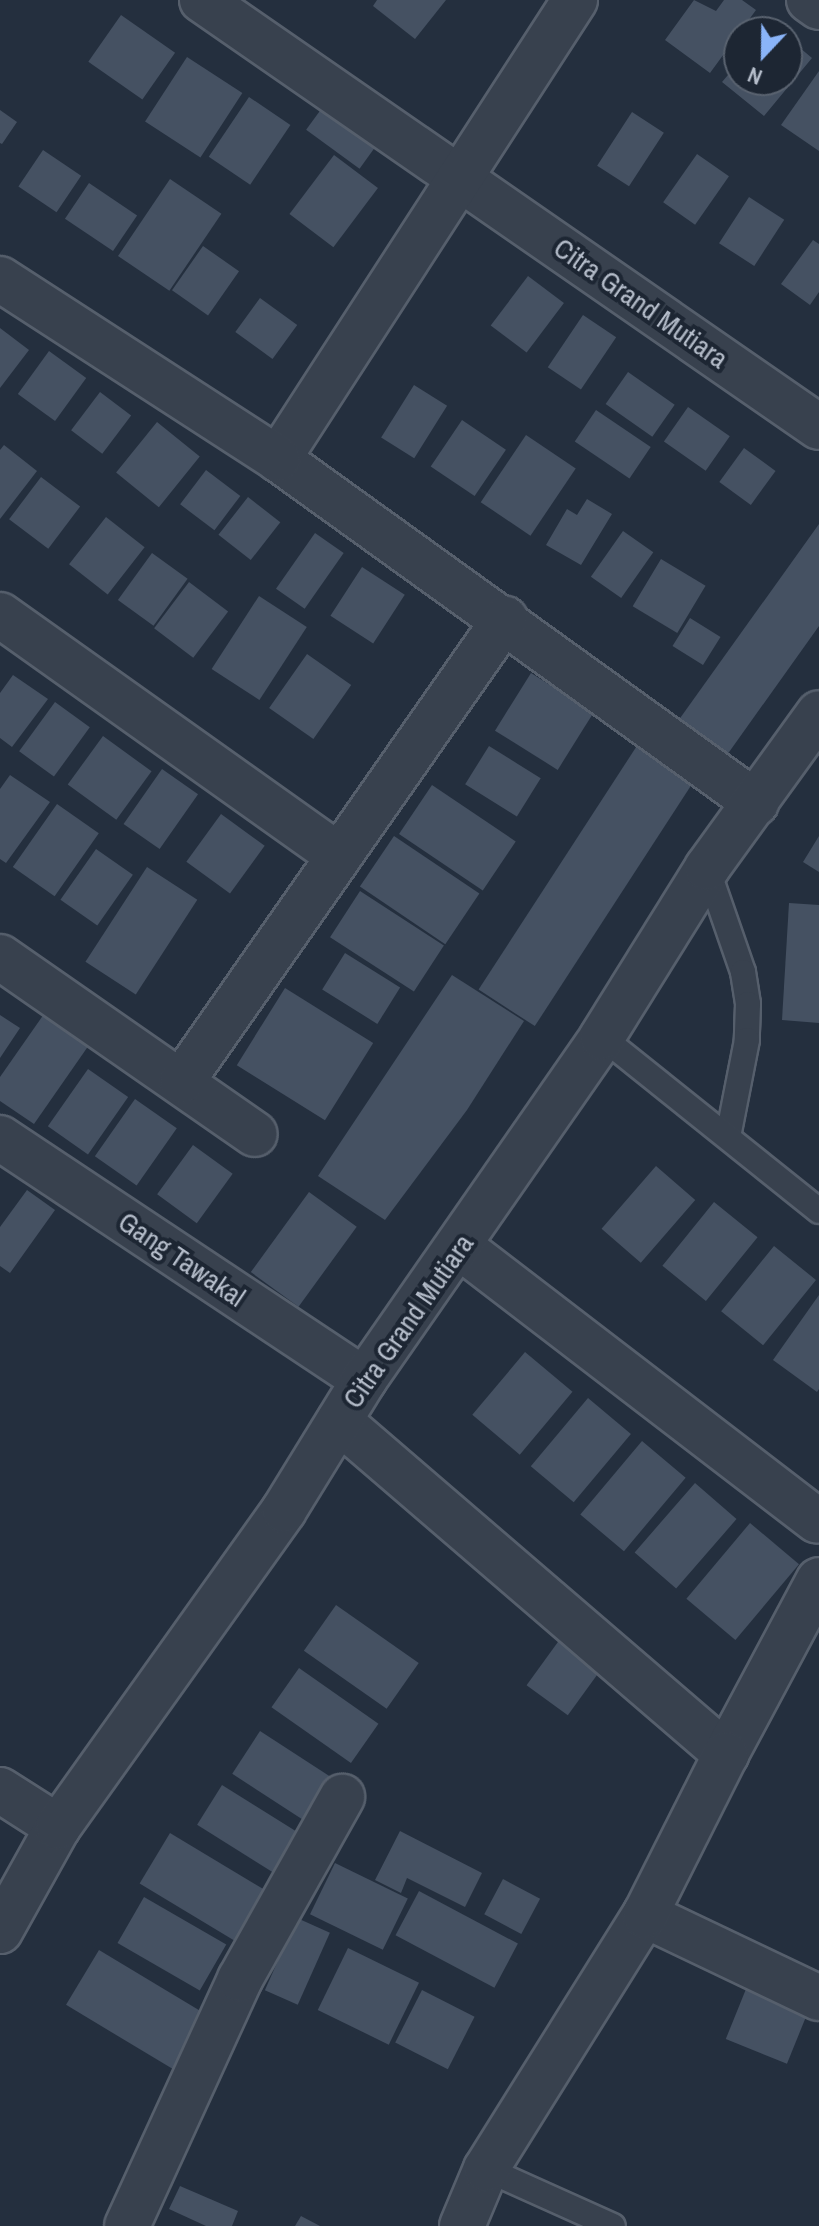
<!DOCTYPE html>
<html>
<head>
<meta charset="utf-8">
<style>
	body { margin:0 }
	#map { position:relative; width:819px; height:2226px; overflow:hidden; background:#242f3e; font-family:"Archivo Narrow",sans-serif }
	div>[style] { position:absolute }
	.building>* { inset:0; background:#455162; transform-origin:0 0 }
	.roads { filter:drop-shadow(2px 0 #565f6c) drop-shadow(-2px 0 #565f6c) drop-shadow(0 2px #565f6c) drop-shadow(0 -2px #565f6c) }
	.service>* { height:24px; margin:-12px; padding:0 12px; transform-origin:12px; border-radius:12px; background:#38414e }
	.minor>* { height:44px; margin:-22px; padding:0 22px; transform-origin:22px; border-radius:22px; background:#38414e }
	span { translate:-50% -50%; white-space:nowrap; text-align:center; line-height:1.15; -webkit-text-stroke:8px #1d2633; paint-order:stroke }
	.street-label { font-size:28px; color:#b4bcc9 }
	.north { position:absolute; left:723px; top:16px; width:80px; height:80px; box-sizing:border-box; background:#1d2633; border:2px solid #59626f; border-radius:50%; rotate:202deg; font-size:22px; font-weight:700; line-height:32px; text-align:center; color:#b4bcc9 }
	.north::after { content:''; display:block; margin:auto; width:28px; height:36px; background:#8ab4f8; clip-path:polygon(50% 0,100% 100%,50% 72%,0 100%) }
</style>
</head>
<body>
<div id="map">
	<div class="building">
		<i style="clip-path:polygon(377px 0,446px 0,415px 39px,373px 6px)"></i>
		<i style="clip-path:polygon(694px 0,716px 11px,724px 0,742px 0,756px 10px,710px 73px,665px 40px)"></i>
		<i style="left:121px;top:15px;width:66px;height:57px;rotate:35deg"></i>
		<i style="clip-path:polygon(787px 37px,812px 58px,764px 116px,722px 82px,739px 62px,739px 80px,787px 80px)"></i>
		<i style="left:187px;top:57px;width:66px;height:77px;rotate:33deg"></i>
		<i style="clip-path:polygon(819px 71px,819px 151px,781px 125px)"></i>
		<i style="left:249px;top:97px;width:50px;height:72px;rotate:34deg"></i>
		<i style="left:322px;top:108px;width:66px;height:27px;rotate:36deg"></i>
		<i style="clip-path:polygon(0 110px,17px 122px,2px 144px,0 143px)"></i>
		<i style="left:632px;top:112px;width:38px;height:64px;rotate:33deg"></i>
		<i style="left:43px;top:150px;width:46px;height:44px;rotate:34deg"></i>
		<i style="left:697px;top:154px;width:39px;height:59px;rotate:35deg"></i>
		<i style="left:334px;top:155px;width:55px;height:74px;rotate:37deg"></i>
		<i style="left:170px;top:179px;width:62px;height:93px;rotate:34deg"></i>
		<i style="left:89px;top:183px;width:58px;height:43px;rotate:34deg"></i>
		<i style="left:749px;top:197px;width:42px;height:55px;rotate:33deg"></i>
		<i style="clip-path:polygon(813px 240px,819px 244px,819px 292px,810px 305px,781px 284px)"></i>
		<i style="left:203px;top:246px;width:44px;height:54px;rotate:35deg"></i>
		<i style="left:528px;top:276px;width:45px;height:62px;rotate:37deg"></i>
		<i style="left:260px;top:298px;width:46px;height:42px;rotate:36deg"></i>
		<i style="left:583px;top:315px;width:40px;height:63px;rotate:34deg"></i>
		<i style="clip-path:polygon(0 328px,29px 350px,0 388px)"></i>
		<i style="left:49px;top:351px;width:46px;height:53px;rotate:36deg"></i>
		<i style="left:628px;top:372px;width:57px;height:39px;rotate:35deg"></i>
		<i style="left:414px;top:385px;width:39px;height:62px;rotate:32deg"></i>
		<i style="left:100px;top:392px;width:39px;height:48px;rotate:37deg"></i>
		<i style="left:688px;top:407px;width:51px;height:42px;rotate:35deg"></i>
		<i style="left:596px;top:410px;width:66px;height:38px;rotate:34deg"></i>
		<i style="left:462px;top:420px;width:53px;height:56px;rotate:34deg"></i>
		<i style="left:157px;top:422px;width:55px;height:65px;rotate:39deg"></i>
		<i style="left:526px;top:435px;width:60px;height:81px;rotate:34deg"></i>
		<i style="clip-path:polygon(4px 445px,37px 471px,0 519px,0 450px)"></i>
		<i style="left:744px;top:448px;width:39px;height:42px;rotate:36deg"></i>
		<i style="left:206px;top:470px;width:43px;height:43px;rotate:37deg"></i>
		<i style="left:41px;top:477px;width:49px;height:53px;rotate:37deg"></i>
		<i style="left:248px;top:497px;width:41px;height:48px;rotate:38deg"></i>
		<i style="clip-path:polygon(587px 499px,612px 514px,581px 565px,546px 545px,567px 509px,577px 515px)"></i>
		<i style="left:106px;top:517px;width:49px;height:60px;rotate:38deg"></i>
		<i style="clip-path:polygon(819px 524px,819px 626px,722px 762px,673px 728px)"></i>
		<i style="left:623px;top:531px;width:37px;height:56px;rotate:35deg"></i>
		<i style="left:315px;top:533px;width:35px;height:68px;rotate:35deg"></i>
		<i style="left:152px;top:553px;width:44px;height:58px;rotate:36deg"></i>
		<i style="left:661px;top:559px;width:52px;height:55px;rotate:31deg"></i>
		<i style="left:362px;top:567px;width:51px;height:58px;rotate:33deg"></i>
		<i style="left:189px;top:582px;width:49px;height:58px;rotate:37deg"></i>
		<i style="left:259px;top:596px;width:57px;height:87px;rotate:33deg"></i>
		<i style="left:690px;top:618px;width:36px;height:33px;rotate:32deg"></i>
		<i style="left:307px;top:654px;width:54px;height:66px;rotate:35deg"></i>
		<i style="left:531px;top:673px;width:74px;height:68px;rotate:32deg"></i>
		<i style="clip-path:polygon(13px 675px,48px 699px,12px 747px,0 738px,0 693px)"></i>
		<i style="left:55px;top:702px;width:43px;height:61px;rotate:36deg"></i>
		<i style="left:103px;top:736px;width:60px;height:60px;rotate:36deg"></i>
		<i style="left:642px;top:738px;width:67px;height:300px;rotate:33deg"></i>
		<i style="left:489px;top:746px;width:61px;height:45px;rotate:32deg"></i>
		<i style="left:162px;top:769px;width:44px;height:67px;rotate:35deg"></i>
		<i style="clip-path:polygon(10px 775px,50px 802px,6px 863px,0 859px,0 789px)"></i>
		<i style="left:432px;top:785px;width:101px;height:59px;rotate:34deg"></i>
		<i style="left:57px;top:804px;width:51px;height:77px;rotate:35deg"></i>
		<i style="left:221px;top:814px;width:54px;height:59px;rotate:36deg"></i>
		<i style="left:394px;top:836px;width:103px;height:61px;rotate:34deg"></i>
		<i style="clip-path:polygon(819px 836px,819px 872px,803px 862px)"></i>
		<i style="left:96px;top:849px;width:45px;height:62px;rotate:35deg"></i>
		<i style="left:147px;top:867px;width:60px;height:113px;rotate:33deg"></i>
		<i style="left:360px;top:891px;width:100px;height:55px;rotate:33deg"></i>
		<i style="clip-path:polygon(789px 903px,819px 905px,819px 1023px,782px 1020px)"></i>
		<i style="left:345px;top:953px;width:65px;height:43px;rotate:32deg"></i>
		<i style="clip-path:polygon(452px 975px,524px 1021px,467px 1110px,385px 1220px,318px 1176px)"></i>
		<i style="left:285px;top:988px;width:104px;height:91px;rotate:32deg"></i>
		<i style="clip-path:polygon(44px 1014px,89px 1045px,34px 1124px,0 1101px,0 1077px)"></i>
		<i style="clip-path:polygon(0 1015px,20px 1028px,0 1058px)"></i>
		<i style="left:88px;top:1069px;width:49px;height:70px;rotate:35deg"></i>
		<i style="left:135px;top:1099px;width:51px;height:70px;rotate:35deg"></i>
		<i style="left:193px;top:1145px;width:49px;height:61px;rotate:36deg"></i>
		<i style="left:656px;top:1166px;width:52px;height:83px;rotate:41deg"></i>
		<i style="clip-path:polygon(27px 1190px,55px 1210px,10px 1273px,0 1266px,0 1227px)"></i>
		<i style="left:309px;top:1192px;width:59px;height:99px;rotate:36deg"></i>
		<i style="left:714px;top:1202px;width:56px;height:82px;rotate:39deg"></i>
		<i style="left:774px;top:1246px;width:54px;height:84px;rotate:39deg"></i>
		<i style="clip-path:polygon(819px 1295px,819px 1389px,817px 1392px,773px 1360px)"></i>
		<i style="left:525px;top:1352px;width:62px;height:82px;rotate:40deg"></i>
		<i style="left:588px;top:1398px;width:56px;height:89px;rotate:40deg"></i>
		<i style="left:642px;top:1441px;width:57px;height:96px;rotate:40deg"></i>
		<i style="left:695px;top:1483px;width:55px;height:92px;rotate:41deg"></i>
		<i style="left:750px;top:1523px;width:64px;height:99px;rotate:40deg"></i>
		<i style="left:336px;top:1605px;width:101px;height:56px;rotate:35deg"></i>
		<i style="left:563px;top:1635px;width:51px;height:62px;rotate:36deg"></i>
		<i style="left:299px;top:1668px;width:97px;height:48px;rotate:35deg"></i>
		<i style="left:260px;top:1731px;width:99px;height:51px;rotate:33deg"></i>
		<i style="left:222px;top:1785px;width:101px;height:47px;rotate:32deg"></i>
		<i style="clip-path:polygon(400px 1831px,482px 1873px,465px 1907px,407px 1878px,401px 1893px,375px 1880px)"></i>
		<i style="left:170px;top:1833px;width:121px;height:59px;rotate:31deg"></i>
		<i style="left:335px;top:1863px;width:81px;height:57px;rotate:26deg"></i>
		<i style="left:503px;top:1879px;width:42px;height:40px;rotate:28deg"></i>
		<i style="left:419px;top:1891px;width:112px;height:50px;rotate:28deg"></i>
		<i style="left:144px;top:1897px;width:95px;height:53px;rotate:30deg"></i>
		<i style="left:297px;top:1918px;width:36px;height:79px;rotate:24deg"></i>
		<i style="left:348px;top:1948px;width:79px;height:69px;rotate:26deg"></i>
		<i style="left:99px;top:1950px;width:129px;height:64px;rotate:31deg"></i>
		<i style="left:746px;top:1989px;width:66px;height:54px;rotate:22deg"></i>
		<i style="left:422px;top:1990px;width:59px;height:59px;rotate:27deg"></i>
		<i style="clip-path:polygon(180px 2186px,238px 2211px,232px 2226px,206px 2226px,169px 2209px)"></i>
		<i style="clip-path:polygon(301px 2216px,320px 2226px,295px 2226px)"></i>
	</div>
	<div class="roads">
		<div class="service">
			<i style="left:707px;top:868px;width:110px;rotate:70.9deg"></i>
			<i style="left:743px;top:972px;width:32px;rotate:81deg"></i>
			<i style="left:748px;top:1004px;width:36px;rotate:92deg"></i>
			<i style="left:747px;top:1040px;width:99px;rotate:101.1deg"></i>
			<i style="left:602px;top:1037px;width:278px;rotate:38.7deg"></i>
			<i style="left:486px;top:2169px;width:139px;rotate:24.2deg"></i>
		</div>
		<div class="minor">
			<i style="left:202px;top:0;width:750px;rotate:34.69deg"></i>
			<i style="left:575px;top:0;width:547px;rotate:122.91deg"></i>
			<i style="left:278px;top:459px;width:589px;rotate:35.74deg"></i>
			<i style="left:809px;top:0;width:12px;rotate:35deg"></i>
			<i style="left:0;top:279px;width:331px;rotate:32.9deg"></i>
			<i style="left:0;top:615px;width:416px;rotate:35.4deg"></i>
			<i style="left:0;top:957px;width:310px;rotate:34.8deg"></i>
			<i style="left:182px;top:1081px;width:564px;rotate:-55.04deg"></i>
			<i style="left:0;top:1138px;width:437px;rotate:33.6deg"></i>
			<i style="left:459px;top:1246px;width:451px;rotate:37.5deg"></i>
			<i style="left:339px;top:1421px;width:511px;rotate:40.71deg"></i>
			<i style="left:726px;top:1754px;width:197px;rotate:-61.9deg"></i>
			<i style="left:0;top:1790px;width:69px;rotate:32.5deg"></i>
			<i style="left:645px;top:1915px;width:193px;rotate:25.5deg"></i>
			<i style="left:0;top:1931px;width:119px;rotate:-60.9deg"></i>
			<i style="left:58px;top:1827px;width:389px;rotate:-54.5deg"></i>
			<i style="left:284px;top:1510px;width:153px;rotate:-58.4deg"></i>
			<i style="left:364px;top:1380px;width:417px;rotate:-55.2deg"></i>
			<i style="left:602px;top:1037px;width:199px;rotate:-58.1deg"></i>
			<i style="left:707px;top:868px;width:191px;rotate:-54.1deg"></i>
			<i style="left:127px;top:2226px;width:272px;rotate:-65.4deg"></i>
			<i style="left:240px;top:1979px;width:209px;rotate:-60.7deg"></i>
			<i style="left:462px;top:2226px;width:62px;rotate:-67.2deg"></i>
			<i style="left:486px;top:2169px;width:300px;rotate:-58deg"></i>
			<i style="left:645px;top:1915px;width:180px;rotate:-63.3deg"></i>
		</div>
	</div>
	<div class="street-label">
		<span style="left:641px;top:303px;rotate:35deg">Citra Grand Mutiara</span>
		<span style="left:182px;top:1259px;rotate:34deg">Gang Tawakal</span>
		<span style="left:408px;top:1321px;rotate:-55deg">Citra Grand Mutiara</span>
	</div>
	<div class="north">N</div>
</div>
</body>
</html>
